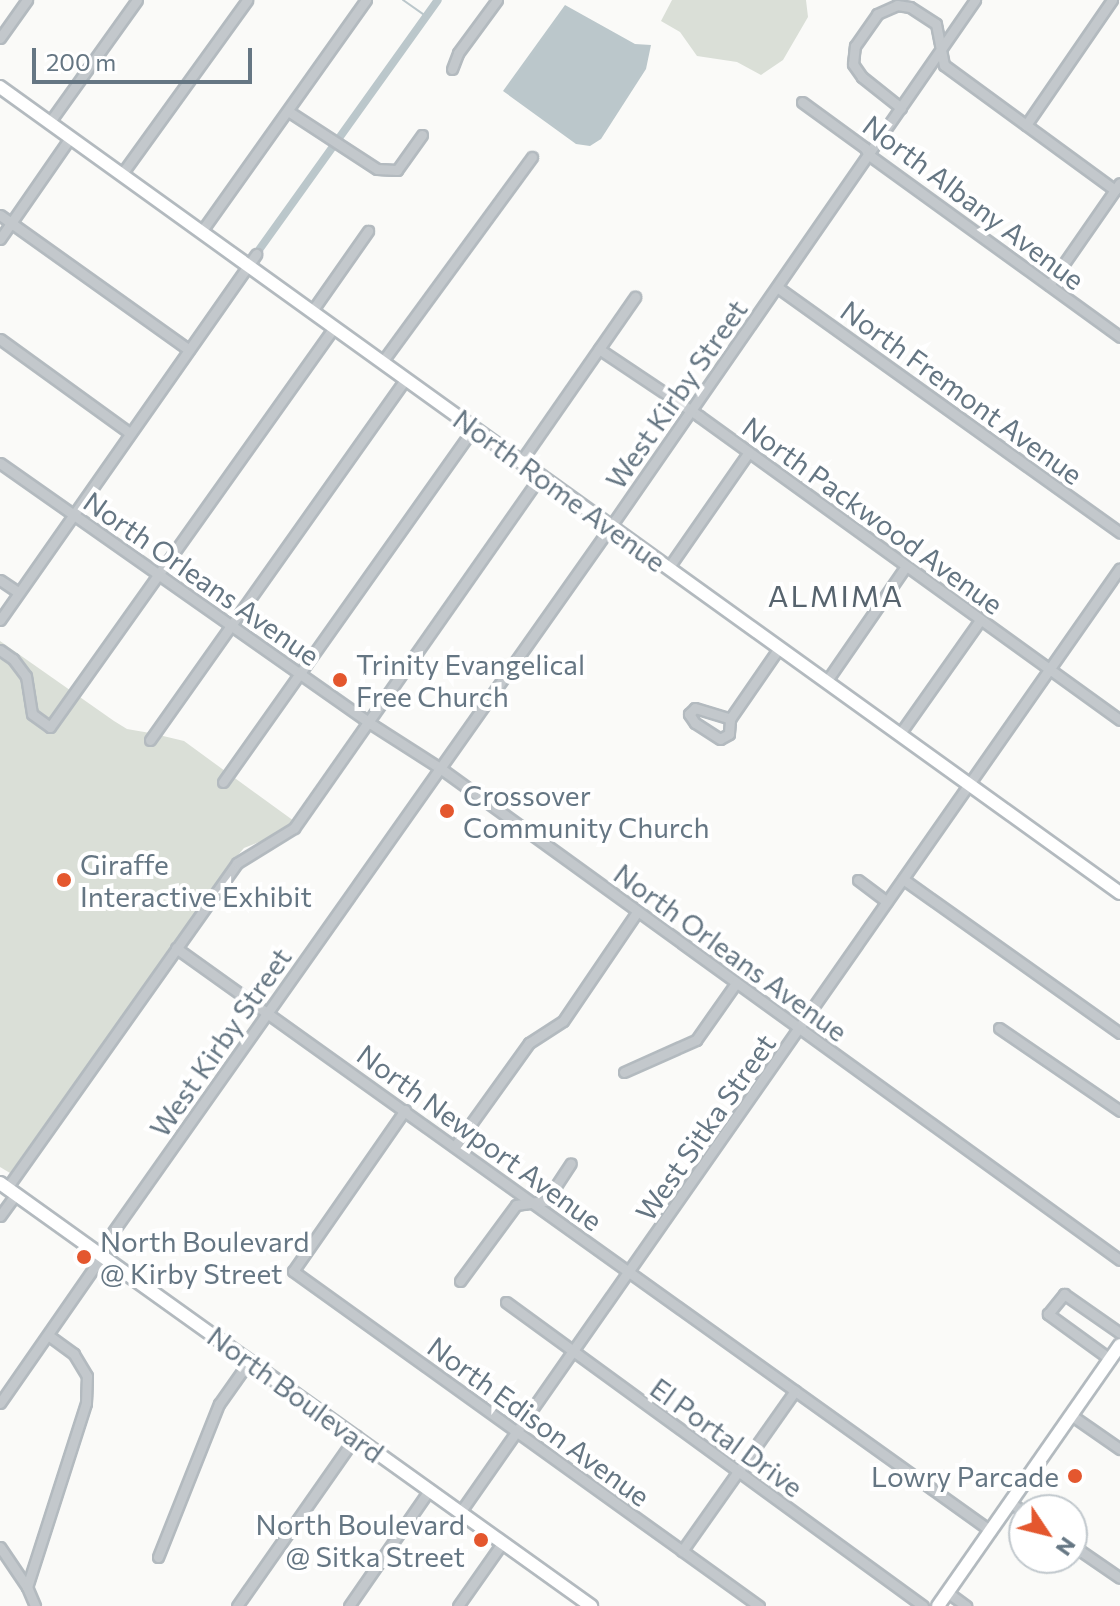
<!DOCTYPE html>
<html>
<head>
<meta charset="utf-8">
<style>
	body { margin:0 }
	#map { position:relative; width:1120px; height:1606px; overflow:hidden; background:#fafaf8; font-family:Commissioner,sans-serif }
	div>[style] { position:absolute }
	.green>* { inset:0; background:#dadfd7 }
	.water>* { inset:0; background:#bbc7cb }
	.stream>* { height:2px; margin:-1px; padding:0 1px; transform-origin:1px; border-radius:1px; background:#bbc7cb }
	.canal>* { height:8px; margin:-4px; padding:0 4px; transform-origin:4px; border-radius:4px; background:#bbc7cb }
	.roads { filter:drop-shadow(2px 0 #b3babf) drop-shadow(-2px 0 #b3babf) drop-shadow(0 2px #b3babf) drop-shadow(0 -2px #b3babf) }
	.street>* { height:9px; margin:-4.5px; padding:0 4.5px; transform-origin:4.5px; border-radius:4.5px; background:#c3c8cc }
	.secondary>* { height:12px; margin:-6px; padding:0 6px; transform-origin:6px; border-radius:6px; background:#fff }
	.dots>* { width:22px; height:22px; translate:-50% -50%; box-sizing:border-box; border:4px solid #fff; border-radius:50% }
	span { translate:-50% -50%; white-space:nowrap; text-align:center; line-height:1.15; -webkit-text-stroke:8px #fff; paint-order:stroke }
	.street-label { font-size:28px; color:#657683 }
	.poi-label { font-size:28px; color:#657683 }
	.left { translate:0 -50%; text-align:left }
	.right { translate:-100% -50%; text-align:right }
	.neighbourhood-label { font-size:30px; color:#57646e; letter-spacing:2px }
	.north { position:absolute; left:1008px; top:1494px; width:80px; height:80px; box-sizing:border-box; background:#fff; border:2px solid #c1c8cd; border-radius:50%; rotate:125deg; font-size:22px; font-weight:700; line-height:32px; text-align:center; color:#657683 }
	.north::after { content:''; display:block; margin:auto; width:28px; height:36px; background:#e4572e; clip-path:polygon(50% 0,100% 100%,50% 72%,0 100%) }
	.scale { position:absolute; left:32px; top:48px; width:220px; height:36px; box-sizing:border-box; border:4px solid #657683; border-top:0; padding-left:10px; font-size:24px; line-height:28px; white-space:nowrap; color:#657683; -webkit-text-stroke:6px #fff; paint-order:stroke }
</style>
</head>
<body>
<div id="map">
	<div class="green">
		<i style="clip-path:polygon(672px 0,806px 0,808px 17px,783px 60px,761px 75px,737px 62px,697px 56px,680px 32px,661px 21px)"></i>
		<i style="clip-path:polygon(0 641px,114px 721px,127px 729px,150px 733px,144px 741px,151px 745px,159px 735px,184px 741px,225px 771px,218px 783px,224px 787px,232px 776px,294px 821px,282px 833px,244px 848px,233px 861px,10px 1173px,0 1167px)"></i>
	</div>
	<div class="water">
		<i style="clip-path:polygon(565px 5px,635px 44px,651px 45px,646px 69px,601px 139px,590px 146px,576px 144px,503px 91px)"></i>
	</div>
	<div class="stream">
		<i style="left:403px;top:0;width:28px;rotate:35deg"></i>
	</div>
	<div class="canal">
		<i style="left:256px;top:254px;width:312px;rotate:-54.4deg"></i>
	</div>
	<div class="roads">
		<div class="street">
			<i style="left:0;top:38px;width:47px;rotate:-54.6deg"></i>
			<i style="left:452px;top:69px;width:17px;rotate:-69deg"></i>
			<i style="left:458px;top:53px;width:66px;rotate:-53.7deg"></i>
			<i style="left:802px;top:102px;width:78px;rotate:36.1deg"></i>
			<i style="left:865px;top:148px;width:8px;rotate:60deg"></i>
			<i style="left:869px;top:155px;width:310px;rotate:35.9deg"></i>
			<i style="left:901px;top:108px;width:50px;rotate:-141.5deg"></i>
			<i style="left:862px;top:77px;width:16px;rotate:-125deg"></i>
			<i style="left:853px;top:64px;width:18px;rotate:-84deg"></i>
			<i style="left:855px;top:46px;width:39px;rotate:-55deg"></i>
			<i style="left:877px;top:14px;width:22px;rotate:-24deg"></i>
			<i style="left:897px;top:5px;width:13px;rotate:9deg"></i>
			<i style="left:910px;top:7px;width:31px;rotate:33deg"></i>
			<i style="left:936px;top:24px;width:42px;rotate:79deg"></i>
			<i style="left:944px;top:65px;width:212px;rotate:36.2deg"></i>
			<i style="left:288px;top:111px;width:106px;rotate:33.1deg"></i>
			<i style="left:377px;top:169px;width:20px;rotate:3deg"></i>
			<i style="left:397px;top:170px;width:43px;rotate:-54.5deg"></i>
			<i style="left:49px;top:123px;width:151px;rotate:-54.4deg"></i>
			<i style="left:1026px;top:125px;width:152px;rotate:-55.5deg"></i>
			<i style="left:121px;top:175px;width:216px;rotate:-54.2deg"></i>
			<i style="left:0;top:215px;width:232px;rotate:35.5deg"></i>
			<i style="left:201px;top:232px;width:285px;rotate:-54.6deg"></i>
			<i style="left:0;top:239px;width:123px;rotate:-55.3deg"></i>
			<i style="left:1049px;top:285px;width:124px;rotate:-55.2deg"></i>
			<i style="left:777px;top:287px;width:422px;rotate:35.6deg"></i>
			<i style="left:312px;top:311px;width:98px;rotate:-55deg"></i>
			<i style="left:0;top:339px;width:160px;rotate:35.9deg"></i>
			<i style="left:599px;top:349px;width:120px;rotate:33.8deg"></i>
			<i style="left:699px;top:416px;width:519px;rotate:35.83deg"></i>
			<i style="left:382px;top:362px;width:254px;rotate:-53.8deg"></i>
			<i style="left:521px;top:461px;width:200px;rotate:-55.2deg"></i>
			<i style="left:0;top:463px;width:450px;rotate:35.1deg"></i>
			<i style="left:368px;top:722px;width:85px;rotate:32.6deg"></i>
			<i style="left:440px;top:768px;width:839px;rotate:35.89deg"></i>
			<i style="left:669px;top:567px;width:140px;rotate:-55.2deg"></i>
			<i style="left:0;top:580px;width:22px;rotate:34deg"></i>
			<i style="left:0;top:620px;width:447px;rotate:-55deg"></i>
			<i style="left:0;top:650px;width:16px;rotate:35deg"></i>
			<i style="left:13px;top:659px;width:21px;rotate:53deg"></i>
			<i style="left:26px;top:676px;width:38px;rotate:81deg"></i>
			<i style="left:32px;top:714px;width:22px;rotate:36deg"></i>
			<i style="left:50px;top:727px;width:491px;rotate:-54.6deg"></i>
			<i style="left:826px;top:682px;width:141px;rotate:-55.4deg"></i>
			<i style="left:695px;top:708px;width:37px;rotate:17deg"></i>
			<i style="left:730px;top:719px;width:15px;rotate:94deg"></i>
			<i style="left:729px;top:734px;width:10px;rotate:151deg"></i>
			<i style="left:720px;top:739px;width:30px;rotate:-147deg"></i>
			<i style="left:695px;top:723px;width:11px;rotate:-124deg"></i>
			<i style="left:689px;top:714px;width:8px;rotate:-45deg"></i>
			<i style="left:730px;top:719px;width:86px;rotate:-55.4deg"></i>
			<i style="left:899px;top:735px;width:141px;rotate:-54.8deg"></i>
			<i style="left:150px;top:740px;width:443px;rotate:-54.7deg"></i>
			<i style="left:223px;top:782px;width:435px;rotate:-54.7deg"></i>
			<i style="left:903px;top:879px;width:266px;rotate:35.4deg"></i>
			<i style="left:858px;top:880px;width:36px;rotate:37deg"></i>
			<i style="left:176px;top:948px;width:1002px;rotate:35.58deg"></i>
			<i style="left:999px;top:1028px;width:147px;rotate:34.4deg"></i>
			<i style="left:624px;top:1072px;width:79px;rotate:-24deg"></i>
			<i style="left:696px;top:1040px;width:70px;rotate:-54.9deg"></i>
			<i style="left:405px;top:1110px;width:196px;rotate:124.8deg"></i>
			<i style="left:293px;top:1271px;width:574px;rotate:35.71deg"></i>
			<i style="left:455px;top:1146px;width:127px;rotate:-54.3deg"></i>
			<i style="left:529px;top:1043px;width:40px;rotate:-32.9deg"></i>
			<i style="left:563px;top:1021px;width:132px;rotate:-55.8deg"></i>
			<i style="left:7px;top:1188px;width:398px;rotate:-54.7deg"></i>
			<i style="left:237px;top:863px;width:67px;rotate:-31.6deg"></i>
			<i style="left:294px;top:828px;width:431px;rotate:-55deg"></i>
			<i style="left:0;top:1216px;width:27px;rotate:-54deg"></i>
			<i style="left:460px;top:1281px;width:94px;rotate:-53.6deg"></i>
			<i style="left:516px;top:1205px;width:30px;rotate:-8deg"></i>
			<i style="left:546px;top:1201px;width:45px;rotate:-56.7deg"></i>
			<i style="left:506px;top:1302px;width:516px;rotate:36.09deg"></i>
			<i style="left:1110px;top:1359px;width:77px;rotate:-144deg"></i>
			<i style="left:1048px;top:1314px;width:26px;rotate:-51deg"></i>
			<i style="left:1064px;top:1294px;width:68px;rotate:34.9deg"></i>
			<i style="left:0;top:1403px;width:180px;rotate:-55.2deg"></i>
			<i style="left:103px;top:1255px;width:12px;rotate:-81deg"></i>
			<i style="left:105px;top:1243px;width:878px;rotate:-54.79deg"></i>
			<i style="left:611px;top:526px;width:640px;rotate:-55.32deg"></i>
			<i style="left:1071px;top:1415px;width:60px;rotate:34.8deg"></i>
			<i style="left:1011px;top:1503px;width:16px;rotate:35deg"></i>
			<i style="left:461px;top:1511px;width:1150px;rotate:-55.05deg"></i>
			<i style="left:1072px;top:1545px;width:58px;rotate:34.5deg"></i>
			<i style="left:0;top:1547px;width:48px;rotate:56deg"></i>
			<i style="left:27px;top:1587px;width:21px;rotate:67deg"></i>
			<i style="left:682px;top:1551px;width:196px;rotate:-54.8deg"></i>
			<i style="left:158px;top:1557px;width:165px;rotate:-68.3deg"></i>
			<i style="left:219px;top:1404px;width:54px;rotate:-54.8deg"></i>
			<i style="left:27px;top:1587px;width:193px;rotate:-72.2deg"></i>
			<i style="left:86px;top:1403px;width:27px;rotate:-88deg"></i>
			<i style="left:87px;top:1376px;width:26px;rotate:-121deg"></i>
			<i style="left:74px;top:1354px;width:32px;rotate:-144deg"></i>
			<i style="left:947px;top:1592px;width:24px;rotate:36deg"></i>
			<i style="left:237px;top:1606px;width:208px;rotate:-55deg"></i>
			<i style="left:349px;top:1606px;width:142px;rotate:-55.3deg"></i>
			<i style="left:458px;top:1606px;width:78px;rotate:-54.9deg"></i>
		</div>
		<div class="secondary">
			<i style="left:0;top:87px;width:1380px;rotate:35.74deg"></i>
			<i style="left:0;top:1183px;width:727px;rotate:35.59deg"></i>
			<i style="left:938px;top:1606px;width:318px;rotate:-55.1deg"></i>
		</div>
	</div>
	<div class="dots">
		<i style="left:340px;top:680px;background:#e4572e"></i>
		<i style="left:447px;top:811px;background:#e4572e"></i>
		<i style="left:64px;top:880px;background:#e4572e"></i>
		<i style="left:84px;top:1257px;background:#e4572e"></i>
		<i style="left:1075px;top:1476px;background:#e4572e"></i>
		<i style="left:481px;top:1540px;background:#e4572e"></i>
	</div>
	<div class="street-label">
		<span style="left:974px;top:202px;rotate:37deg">North Albany Avenue</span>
		<span style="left:962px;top:392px;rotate:36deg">North Fremont Avenue</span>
		<span style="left:676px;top:394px;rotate:-55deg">West Kirby Street</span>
		<span style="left:560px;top:490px;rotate:36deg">North Rome Avenue</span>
		<span style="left:873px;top:515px;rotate:36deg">North Packwood Avenue</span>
		<span style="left:202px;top:578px;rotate:35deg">North Orleans Avenue</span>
		<span style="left:731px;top:952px;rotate:36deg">North Orleans Avenue</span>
		<span style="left:220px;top:1042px;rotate:-55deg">West Kirby Street</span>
		<span style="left:705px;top:1127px;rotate:-55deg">West Sitka Street</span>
		<span style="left:480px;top:1137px;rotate:36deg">North Newport Avenue</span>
		<span style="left:296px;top:1394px;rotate:36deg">North Boulevard</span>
		<span style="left:539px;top:1421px;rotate:36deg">North Edison Avenue</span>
		<span style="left:727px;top:1437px;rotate:36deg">El Portal Drive</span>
	</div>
	<div class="poi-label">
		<span class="left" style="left:356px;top:680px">Trinity Evangelical<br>Free Church</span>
		<span class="left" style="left:463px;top:811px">Crossover<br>Community Church</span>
		<span class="left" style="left:80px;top:880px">Giraffe<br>Interactive Exhibit</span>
		<span class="left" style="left:100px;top:1257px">North Boulevard<br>@ Kirby Street</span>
		<span class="right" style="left:1059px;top:1476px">Lowry Parcade</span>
		<span class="right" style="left:465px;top:1540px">North Boulevard<br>@ Sitka Street</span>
	</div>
	<div class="neighbourhood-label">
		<span style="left:836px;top:595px">ALMIMA</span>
	</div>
	<div class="north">N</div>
	<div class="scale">200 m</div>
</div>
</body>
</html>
